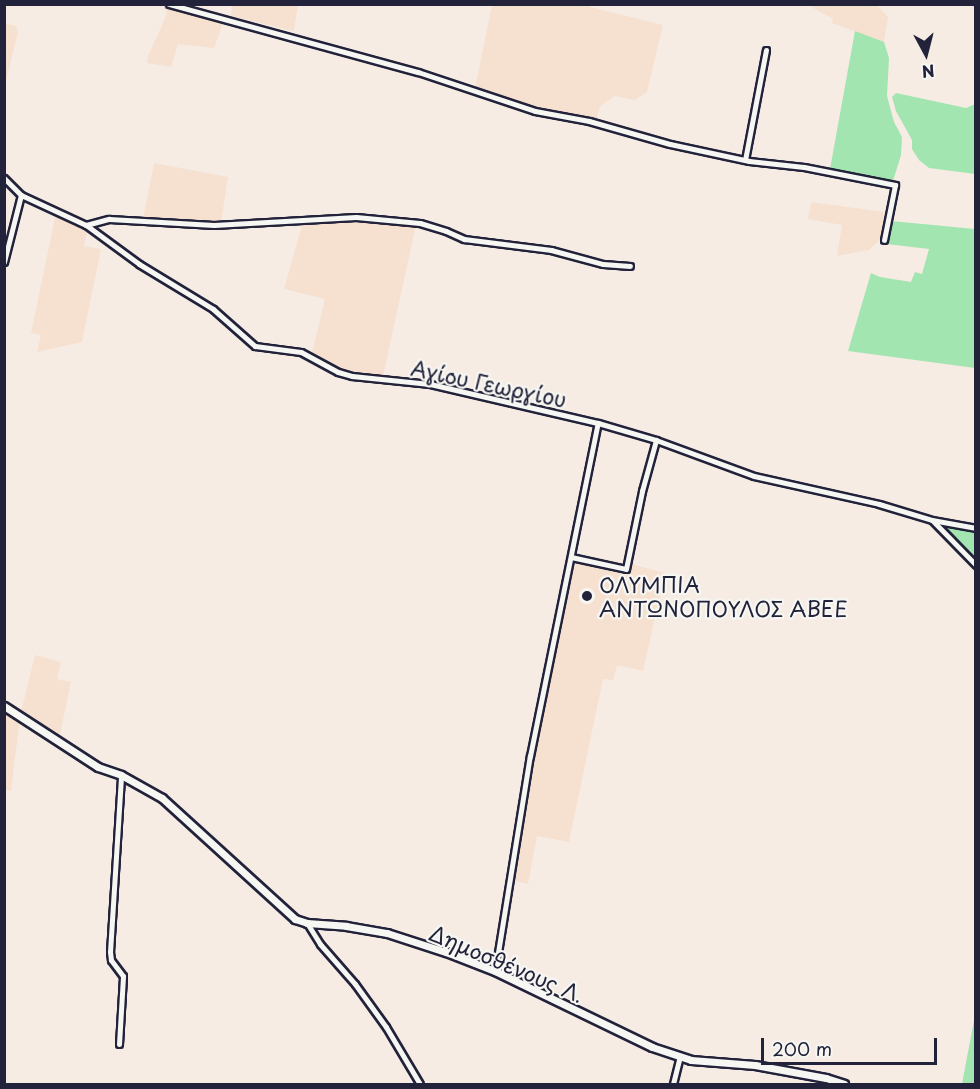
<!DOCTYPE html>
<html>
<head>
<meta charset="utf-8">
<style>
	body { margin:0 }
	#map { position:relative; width:980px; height:1089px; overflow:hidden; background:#f6ece3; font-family:"Playpen Sans",sans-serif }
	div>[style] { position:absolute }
	.built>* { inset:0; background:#f6e1d0 }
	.green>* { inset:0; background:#a2e5b0 }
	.roads { filter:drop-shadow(2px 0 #22223b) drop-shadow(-2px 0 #22223b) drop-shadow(0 2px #22223b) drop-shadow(0 -2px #22223b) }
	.street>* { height:5px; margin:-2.5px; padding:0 2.5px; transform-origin:2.5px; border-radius:2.5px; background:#f6f6f2 }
	.secondary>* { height:7px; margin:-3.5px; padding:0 3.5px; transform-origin:3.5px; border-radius:3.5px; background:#f6f6f2 }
	.dots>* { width:16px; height:16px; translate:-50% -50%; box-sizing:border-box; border:3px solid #f6f6f2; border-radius:50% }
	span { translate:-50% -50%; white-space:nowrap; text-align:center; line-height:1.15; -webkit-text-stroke:4.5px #f6f6f2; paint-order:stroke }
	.street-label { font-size:21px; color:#22223b }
	.poi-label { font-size:21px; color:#22223b }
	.left { translate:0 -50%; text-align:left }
	.frame { position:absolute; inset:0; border:6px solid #22223b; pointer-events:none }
	.north { position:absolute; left:896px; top:24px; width:60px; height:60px; -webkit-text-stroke:4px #f6f6f2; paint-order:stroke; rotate:173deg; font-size:16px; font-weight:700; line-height:24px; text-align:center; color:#22223b }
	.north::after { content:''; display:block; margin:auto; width:21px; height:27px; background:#22223b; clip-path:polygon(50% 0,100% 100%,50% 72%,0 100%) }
	.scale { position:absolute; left:761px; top:1038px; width:176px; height:27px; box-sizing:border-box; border:3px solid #22223b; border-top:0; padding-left:8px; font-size:18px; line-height:21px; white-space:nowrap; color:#22223b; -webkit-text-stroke:4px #f6f6f2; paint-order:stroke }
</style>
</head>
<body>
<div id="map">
	<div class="built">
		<i style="clip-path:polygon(232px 5px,298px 5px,294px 31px,231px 16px)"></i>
		<i style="clip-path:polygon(492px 5px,590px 5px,590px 7px,663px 25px,647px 92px,635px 100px,615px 96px,600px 106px,597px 119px,529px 106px,475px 88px)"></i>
		<i style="clip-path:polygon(808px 5px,877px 5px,888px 17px,884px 42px,832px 23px,833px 19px)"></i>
		<i style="clip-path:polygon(165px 6px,224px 21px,214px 48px,178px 44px,171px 67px,147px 63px,148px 56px,167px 14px)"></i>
		<i style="clip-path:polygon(4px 23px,16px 26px,18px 32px,6px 81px)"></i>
		<i style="clip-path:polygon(154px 163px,228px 177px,221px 223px,143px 219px)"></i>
		<i style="clip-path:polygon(811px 202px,884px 212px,881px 239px,869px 250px,837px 256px,842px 225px,808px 219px)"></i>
		<i style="clip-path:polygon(56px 213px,88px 229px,84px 246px,101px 249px,82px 342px,37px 352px,41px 335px,31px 333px)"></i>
		<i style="clip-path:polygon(350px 219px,416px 225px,383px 376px,349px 371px,335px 367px,312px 353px,325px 299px,284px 289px,303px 222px)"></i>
		<i style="clip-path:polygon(576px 563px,627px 575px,631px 564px,665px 573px,643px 671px,617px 665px,613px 680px,603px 679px,569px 842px,537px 836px,528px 884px,514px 881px,522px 823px,571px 572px)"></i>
		<i style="clip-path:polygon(35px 655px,61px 662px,57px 679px,71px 682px,60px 735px,21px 712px)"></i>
		<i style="clip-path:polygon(5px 708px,20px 718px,11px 791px,5px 790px)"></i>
	</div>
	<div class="green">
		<i style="clip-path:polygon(855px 31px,884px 42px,889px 58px,887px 96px,894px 122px,902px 137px,901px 155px,893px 181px,830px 169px)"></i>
		<i style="clip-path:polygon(896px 93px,966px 108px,975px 104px,975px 174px,929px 168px,919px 160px,912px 149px,912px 140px,896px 111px,892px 97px)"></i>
		<i style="clip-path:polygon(891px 221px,975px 229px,975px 368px,848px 351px,871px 273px,880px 277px,911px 282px,915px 272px,922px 274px,929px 249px,887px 244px)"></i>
		<i style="clip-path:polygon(944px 524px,975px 530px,975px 560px,946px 527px)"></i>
		<i style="clip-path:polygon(975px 1015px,975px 1084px,962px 1084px)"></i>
	</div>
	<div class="roads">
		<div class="street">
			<i style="left:169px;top:4px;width:258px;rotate:15.3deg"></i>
			<i style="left:418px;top:72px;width:123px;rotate:18.4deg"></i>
			<i style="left:535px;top:111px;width:55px;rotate:10.5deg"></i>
			<i style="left:589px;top:121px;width:84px;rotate:15.9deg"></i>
			<i style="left:670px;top:144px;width:81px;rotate:12.1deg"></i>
			<i style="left:749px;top:161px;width:55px;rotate:6.2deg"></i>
			<i style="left:804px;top:167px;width:93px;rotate:11.2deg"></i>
			<i style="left:895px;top:185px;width:56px;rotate:101.3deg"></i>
			<i style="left:745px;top:160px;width:112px;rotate:-79.2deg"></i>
			<i style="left:4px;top:178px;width:24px;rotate:45deg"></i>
			<i style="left:21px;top:195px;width:72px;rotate:24.8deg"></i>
			<i style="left:86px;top:225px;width:66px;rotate:36.3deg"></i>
			<i style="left:139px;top:264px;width:87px;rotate:31.3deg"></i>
			<i style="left:213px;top:309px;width:56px;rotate:41.4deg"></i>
			<i style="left:255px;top:346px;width:46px;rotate:7.4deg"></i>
			<i style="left:301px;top:352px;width:42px;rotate:28.4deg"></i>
			<i style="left:338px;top:372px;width:15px;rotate:16deg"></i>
			<i style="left:352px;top:376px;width:78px;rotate:5.9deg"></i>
			<i style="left:430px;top:384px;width:172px;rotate:13.1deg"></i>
			<i style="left:598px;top:423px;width:60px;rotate:16.3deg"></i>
			<i style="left:656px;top:440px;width:104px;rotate:20.2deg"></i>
			<i style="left:754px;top:476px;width:128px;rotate:12.6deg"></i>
			<i style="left:879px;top:504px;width:55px;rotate:16.8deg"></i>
			<i style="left:932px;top:520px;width:45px;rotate:10.3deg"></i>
			<i style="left:86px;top:225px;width:24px;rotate:-15deg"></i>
			<i style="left:109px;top:219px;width:105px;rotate:3.3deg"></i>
			<i style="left:214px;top:225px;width:142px;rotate:-3.2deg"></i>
			<i style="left:356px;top:217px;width:64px;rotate:5.4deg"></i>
			<i style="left:420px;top:223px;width:27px;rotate:17deg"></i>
			<i style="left:446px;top:231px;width:20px;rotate:24deg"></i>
			<i style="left:464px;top:239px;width:88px;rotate:7.2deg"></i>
			<i style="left:551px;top:250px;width:54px;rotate:15.1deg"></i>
			<i style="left:603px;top:264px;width:27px;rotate:4deg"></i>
			<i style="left:4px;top:262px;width:69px;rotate:-75.8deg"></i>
			<i style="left:933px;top:521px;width:62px;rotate:45.7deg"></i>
			<i style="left:571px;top:557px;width:56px;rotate:12.3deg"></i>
			<i style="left:626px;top:569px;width:80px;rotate:-78.4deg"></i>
			<i style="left:642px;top:491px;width:53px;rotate:-74.6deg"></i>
			<i style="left:307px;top:923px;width:25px;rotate:58deg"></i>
			<i style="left:320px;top:944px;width:53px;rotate:48.8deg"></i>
			<i style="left:355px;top:984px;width:53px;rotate:54.2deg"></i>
			<i style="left:386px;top:1027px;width:66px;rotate:59.2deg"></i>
			<i style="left:495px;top:971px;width:218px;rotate:-80.8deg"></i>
			<i style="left:530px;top:756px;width:340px;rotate:-78.5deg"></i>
			<i style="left:119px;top:1044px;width:68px;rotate:-86.6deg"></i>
			<i style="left:123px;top:976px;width:20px;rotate:-127deg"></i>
			<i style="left:111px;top:960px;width:8px;rotate:-97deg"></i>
			<i style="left:110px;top:952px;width:177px;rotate:-86.4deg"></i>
			<i style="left:673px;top:1084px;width:29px;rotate:-76deg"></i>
		</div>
		<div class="secondary">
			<i style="left:4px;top:706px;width:112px;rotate:33deg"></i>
			<i style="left:98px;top:767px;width:24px;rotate:19deg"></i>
			<i style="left:121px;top:775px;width:47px;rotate:29.3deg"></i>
			<i style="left:162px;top:798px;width:180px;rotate:42.3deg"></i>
			<i style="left:295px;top:919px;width:13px;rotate:18deg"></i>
			<i style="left:307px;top:923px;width:39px;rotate:4deg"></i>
			<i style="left:346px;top:926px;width:42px;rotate:9.7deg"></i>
			<i style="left:387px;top:933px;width:62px;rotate:17.9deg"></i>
			<i style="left:446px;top:952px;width:53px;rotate:21.2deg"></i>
			<i style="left:495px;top:971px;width:174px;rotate:25.8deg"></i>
			<i style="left:652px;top:1047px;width:41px;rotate:18.4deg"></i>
			<i style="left:691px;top:1060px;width:64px;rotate:4.5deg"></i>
			<i style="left:755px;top:1065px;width:72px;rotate:10.4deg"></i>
			<i style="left:826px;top:1078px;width:19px;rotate:18deg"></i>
		</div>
	</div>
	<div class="dots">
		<i style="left:587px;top:596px;background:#22223b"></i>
	</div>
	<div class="street-label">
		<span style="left:489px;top:383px;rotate:12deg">Αγίου Γεωργίου</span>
		<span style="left:507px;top:963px;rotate:23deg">Δημοσθένους Λ.</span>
	</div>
	<div class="poi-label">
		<span class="left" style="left:599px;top:596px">ΟΛΥΜΠΙΑ<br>ΑΝΤΩΝΟΠΟΥΛΟΣ ΑΒΕΕ</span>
	</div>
	<div class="frame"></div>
	<div class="north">N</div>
	<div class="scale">200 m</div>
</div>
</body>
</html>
